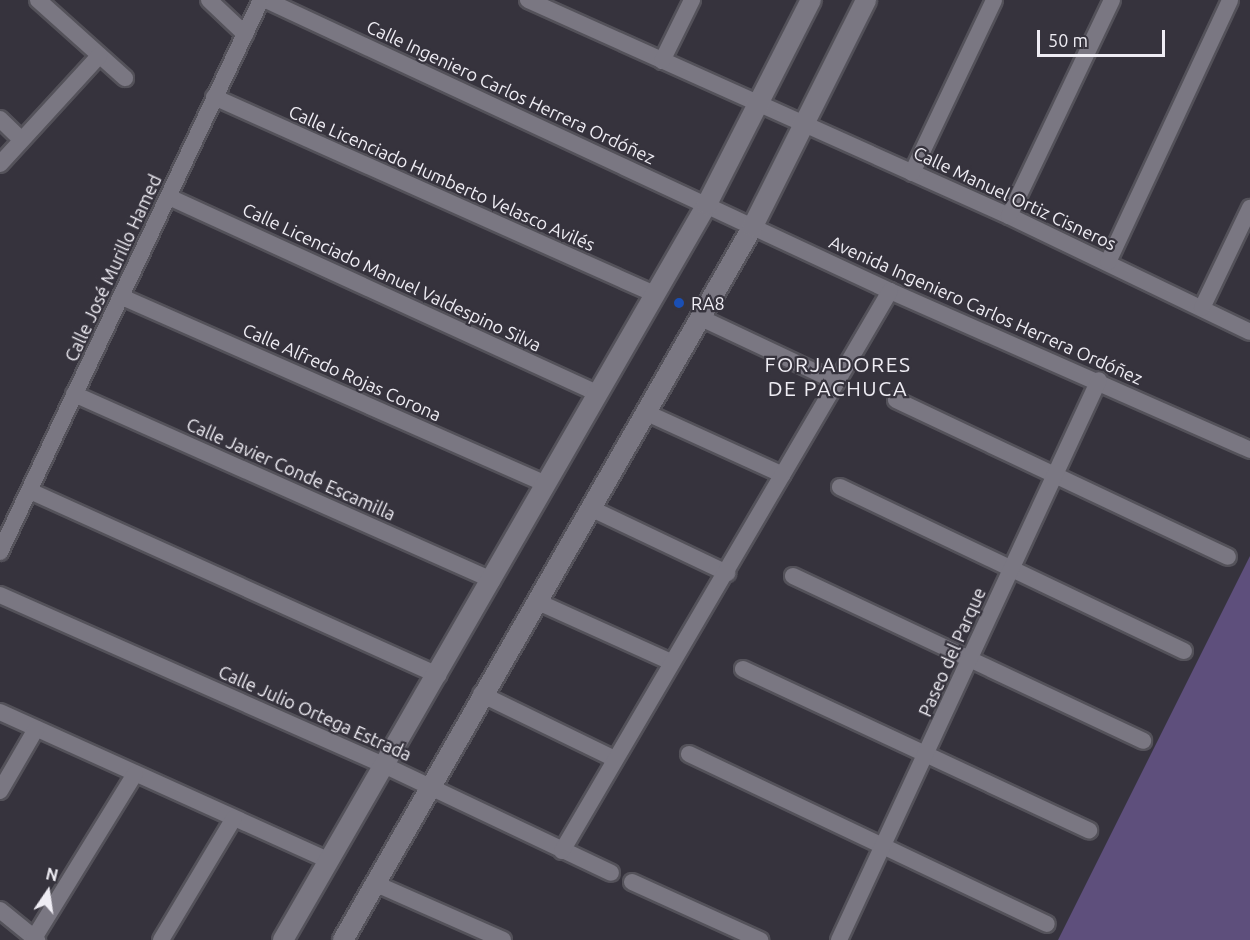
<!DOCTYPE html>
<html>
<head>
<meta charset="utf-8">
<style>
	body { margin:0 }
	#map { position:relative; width:1250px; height:940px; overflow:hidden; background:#36333d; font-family:Ubuntu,sans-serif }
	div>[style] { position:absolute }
	.green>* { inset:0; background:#5e4f7c }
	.roads { filter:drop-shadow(2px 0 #54525a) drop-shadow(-2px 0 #54525a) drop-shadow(0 2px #54525a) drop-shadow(0 -2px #54525a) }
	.minor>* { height:16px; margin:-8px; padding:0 8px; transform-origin:8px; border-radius:8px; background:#7a7782 }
	.tertiary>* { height:20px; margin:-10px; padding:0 10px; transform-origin:10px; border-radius:10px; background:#7a7782 }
	.dots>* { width:16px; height:16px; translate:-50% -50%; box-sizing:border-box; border:3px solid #36333d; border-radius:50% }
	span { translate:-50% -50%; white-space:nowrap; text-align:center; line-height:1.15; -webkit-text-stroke:4.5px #36333d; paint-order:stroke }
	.street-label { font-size:18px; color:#efedf4 }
	.poi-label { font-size:18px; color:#efedf4 }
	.left { translate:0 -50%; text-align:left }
	.quarter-label { font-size:21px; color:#efedf4; letter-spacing:1.5px }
	.north { position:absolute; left:18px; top:862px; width:60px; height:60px; -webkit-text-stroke:4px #36333d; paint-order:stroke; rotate:13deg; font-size:16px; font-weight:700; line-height:24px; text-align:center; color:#efedf4 }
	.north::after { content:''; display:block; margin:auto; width:21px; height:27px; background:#efedf4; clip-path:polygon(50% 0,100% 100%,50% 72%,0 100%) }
	.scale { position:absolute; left:1037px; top:30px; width:128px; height:27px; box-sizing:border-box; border:3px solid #efedf4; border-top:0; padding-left:8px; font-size:18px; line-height:21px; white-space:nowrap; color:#efedf4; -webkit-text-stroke:4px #36333d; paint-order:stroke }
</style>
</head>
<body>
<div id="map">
	<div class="green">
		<i style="clip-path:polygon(1250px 556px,1250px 940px,1058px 940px)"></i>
	</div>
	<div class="roads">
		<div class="minor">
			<i style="left:38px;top:0;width:117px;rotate:41.9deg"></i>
			<i style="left:209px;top:0;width:50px;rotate:43.4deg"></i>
			<i style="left:266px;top:0;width:689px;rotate:25deg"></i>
			<i style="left:890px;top:291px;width:394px;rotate:23.8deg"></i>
			<i style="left:528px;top:0;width:527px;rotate:24.18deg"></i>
			<i style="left:1009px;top:216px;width:267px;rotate:25.7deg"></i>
			<i style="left:662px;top:61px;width:68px;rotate:-63.8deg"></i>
			<i style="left:214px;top:97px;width:482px;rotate:24.1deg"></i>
			<i style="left:0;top:119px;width:29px;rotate:44deg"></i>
			<i style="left:0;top:164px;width:147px;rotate:-47.5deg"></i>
			<i style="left:912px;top:173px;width:191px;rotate:-64.6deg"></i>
			<i style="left:169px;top:197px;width:473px;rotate:24.6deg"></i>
			<i style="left:1009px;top:216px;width:239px;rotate:-64.5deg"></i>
			<i style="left:1108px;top:262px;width:289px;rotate:-65deg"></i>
			<i style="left:122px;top:297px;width:463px;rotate:23.8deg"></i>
			<i style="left:1202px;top:308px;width:111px;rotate:-64.4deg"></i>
			<i style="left:701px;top:318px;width:150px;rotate:25.2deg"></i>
			<i style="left:74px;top:394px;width:458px;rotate:24deg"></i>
			<i style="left:896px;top:400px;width:367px;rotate:25.3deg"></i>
			<i style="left:647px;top:413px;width:149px;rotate:24.5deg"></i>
			<i style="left:840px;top:487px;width:381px;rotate:25.5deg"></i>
			<i style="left:30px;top:491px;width:448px;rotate:24.3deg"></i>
			<i style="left:590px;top:508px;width:152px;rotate:25.4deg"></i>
			<i style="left:0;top:552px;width:611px;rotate:-64.69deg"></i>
			<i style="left:793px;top:576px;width:387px;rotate:25.2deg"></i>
			<i style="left:0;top:595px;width:422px;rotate:23.9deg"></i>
			<i style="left:386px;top:766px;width:249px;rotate:25.4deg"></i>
			<i style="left:536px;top:601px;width:148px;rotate:24.3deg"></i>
			<i style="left:743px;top:669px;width:382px;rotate:25deg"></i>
			<i style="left:481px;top:694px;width:149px;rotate:25.9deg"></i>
			<i style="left:0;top:712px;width:362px;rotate:24.3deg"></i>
			<i style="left:689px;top:754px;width:396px;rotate:25.4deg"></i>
			<i style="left:0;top:791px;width:72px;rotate:-59.9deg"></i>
			<i style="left:562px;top:851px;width:649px;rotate:-59.64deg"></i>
			<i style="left:632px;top:882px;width:141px;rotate:24.4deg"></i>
			<i style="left:374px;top:883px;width:141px;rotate:23.8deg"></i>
			<i style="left:0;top:910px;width:48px;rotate:39deg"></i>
			<i style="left:34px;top:938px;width:193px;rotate:-58.4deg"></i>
			<i style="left:161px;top:940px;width:142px;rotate:-59.1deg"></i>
			<i style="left:839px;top:940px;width:617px;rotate:-65.1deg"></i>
		</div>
		<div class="tertiary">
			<i style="left:283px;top:940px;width:849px;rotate:-60.05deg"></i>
			<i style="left:707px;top:204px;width:229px;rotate:-63deg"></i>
			<i style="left:343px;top:940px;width:823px;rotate:-60.13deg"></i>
			<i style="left:753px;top:226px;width:253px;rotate:-63.4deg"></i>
		</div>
	</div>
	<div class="dots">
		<i style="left:679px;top:303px;background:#1a4fb4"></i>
	</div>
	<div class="street-label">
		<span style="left:511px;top:92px;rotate:25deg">Calle Ingeniero Carlos Herrera Ordóñez</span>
		<span style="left:442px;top:178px;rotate:24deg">Calle Licenciado Humberto Velasco Avilés</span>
		<span style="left:1015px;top:198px;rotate:25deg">Calle Manuel Ortiz Cisneros</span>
		<span style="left:113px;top:268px;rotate:-65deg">Calle José Murillo Hamed</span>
		<span style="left:392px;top:277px;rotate:25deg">Calle Licenciado Manuel Valdespino Silva</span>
		<span style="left:986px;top:310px;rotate:24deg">Avenida Ingeniero Carlos Herrera Ordóñez</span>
		<span style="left:342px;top:372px;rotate:24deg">Calle Alfredo Rojas Corona</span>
		<span style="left:291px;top:469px;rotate:24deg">Calle Javier Conde Escamilla</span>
		<span style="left:952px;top:652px;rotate:-66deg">Paseo del Parque</span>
		<span style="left:315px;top:713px;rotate:24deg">Calle Julio Ortega Estrada</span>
	</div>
	<div class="poi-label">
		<span class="left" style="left:691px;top:303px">RA8</span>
	</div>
	<div class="quarter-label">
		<span style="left:838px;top:376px">FORJADORES<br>DE PACHUCA</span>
	</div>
	<div class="north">N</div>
	<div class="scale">50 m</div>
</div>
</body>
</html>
